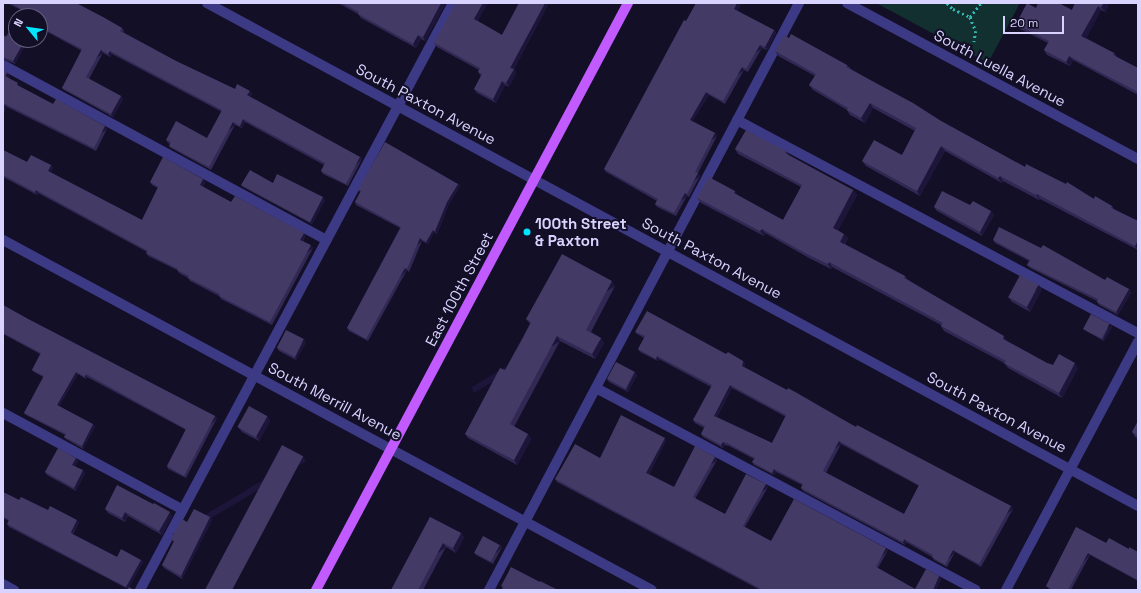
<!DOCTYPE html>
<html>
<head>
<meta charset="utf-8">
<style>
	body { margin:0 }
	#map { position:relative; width:1141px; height:593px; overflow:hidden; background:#130f26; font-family:"Space Grotesk",sans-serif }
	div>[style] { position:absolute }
	.green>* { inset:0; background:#12302f }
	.path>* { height:2.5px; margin-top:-1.25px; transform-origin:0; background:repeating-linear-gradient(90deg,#2fb8b0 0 2px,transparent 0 5px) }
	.minor>* { height:10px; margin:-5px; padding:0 5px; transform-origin:5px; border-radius:5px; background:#3d3a85 }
	.major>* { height:10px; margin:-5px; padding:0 5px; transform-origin:5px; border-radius:5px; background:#c25bff }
	.wall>* { inset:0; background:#312854 }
	.shaded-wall>* { inset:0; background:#1d163a; transform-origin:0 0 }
	.building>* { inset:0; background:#433a66; transform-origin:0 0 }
	.dots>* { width:11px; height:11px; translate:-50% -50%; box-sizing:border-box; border:2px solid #130f26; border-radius:50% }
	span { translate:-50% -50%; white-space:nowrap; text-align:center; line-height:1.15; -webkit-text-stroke:4px #130f26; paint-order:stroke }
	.street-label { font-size:15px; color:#d9d4ff }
	.poi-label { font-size:15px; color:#d9d4ff; font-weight:700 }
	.left { translate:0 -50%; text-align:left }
	.frame { position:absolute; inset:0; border:4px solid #d9d4ff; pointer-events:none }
	.north { position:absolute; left:8px; top:8px; width:40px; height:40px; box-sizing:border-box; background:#130f26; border:1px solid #625e7d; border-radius:50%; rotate:299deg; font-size:11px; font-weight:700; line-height:16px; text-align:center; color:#d9d4ff }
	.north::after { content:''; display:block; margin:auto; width:14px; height:18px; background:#00e5ff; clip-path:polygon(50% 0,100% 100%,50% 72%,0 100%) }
	.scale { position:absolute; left:1003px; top:16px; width:61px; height:18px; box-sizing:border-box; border:2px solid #d9d4ff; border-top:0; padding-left:5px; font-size:12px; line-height:14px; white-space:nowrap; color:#d9d4ff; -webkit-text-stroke:3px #130f26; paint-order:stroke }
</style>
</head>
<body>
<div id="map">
	<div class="green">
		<i style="clip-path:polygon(876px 3px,1020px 3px,988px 63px)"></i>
	</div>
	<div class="path">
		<i style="left:947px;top:3px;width:8px;rotate:45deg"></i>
		<i style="left:953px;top:9px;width:19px;rotate:25deg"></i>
		<i style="left:970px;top:17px;width:15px;rotate:67deg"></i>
		<i style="left:976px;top:31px;width:11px;rotate:100deg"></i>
		<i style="left:970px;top:17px;width:18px;rotate:-52deg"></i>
	</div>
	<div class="minor">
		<i style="left:207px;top:3px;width:1058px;rotate:28.38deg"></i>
		<i style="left:847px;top:3px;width:330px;rotate:28.2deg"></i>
		<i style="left:3px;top:65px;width:368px;rotate:28.4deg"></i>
		<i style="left:737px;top:120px;width:454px;rotate:28deg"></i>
		<i style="left:3px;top:240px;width:737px;rotate:28.34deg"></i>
		<i style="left:596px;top:388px;width:430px;rotate:28deg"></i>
		<i style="left:3px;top:413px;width:204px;rotate:28.3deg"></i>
		<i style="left:3px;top:584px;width:13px;rotate:29deg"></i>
		<i style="left:140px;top:590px;width:665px;rotate:-61.93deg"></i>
		<i style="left:489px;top:590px;width:664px;rotate:-62.16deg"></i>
		<i style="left:1006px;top:590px;width:281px;rotate:-62deg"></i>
	</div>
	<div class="major">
		<i style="left:316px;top:590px;width:665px;rotate:-62.01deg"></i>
	</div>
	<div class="wall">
		<i style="clip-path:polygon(7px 3px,76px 3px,122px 28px,124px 31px,123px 32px,176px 61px,235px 89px,252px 93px,250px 97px,360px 157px,362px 159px,348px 186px,323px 174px,321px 171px,324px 165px,245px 122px,242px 128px,235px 125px,211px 170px,171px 148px,169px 146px,170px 144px,168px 143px,166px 140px,207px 138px,222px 112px,112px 54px,110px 57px,103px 53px,89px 79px,121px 96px,123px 99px,113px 117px,64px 90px,62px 88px,82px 51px,40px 28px,40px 16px,21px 10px)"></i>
		<i style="clip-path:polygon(338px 3px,446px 3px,425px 41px,421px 39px,416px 48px,361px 18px,358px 14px)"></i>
		<i style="clip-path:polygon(519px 3px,549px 3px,514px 69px,516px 73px,509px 87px,505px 85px,496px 103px,477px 93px,474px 89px,481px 76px,478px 72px,479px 70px,437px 47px,434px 43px,478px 21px,502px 35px)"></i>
		<i style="clip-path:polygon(741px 3px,737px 11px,774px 30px,776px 33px,767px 50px,762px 48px,748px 72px,744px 70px,725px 104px,709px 95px,692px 121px,715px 133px,717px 136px,698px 173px,700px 176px,689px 197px,687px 196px,676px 216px,657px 207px,655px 204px,657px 201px,606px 172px,604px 169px,686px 21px)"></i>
		<i style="clip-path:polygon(1075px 3px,1110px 3px,1105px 12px,1101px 10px,1086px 38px,1114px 53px,1117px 57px,1138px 68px,1138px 95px,1073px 60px,1070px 66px,1047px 55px,1044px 50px,1048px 43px,1020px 29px,1016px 24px,1036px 8px,1072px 10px)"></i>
		<i style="clip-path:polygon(3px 35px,16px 40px,28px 40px,15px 64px,3px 59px)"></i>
		<i style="clip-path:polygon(775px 51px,847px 65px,851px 69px,941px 121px,1025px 167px,1094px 199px,1112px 206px,1114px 209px,1138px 221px,1138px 250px,1040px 199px,1039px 200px,1003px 181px,1002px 183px,945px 151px,920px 196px,866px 166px,862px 161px,902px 155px,915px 131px,873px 108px,865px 123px,850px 115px,847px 110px,813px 90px,809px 85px,815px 76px,778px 56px)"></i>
		<i style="clip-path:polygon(3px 70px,7px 73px,9px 76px,8px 78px,19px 86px,53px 104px,107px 129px,96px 151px,7px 107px,3px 114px)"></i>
		<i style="clip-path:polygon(735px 149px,786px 151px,789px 156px,853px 190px,857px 195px,838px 230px,848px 238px,845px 244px,905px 276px,907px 279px,1007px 340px,1007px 341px,1047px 363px,1053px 365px,1078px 368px,1062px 398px,1008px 368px,1004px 363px,944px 331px,941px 326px,941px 325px,832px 267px,831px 269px,809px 258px,765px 233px,764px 236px,701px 203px,697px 198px,735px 191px,738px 196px,783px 220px,801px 187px,738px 154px)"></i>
		<i style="clip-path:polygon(3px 150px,27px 162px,51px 165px,53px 168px,50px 172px,142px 220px,158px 188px,152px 185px,150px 182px,203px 179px,205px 182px,203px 187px,231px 202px,304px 233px,305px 236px,303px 241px,313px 248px,272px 325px,221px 299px,219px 296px,190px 281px,188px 278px,179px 273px,177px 270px,148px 256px,146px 253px,147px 252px,38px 193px,37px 195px,3px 177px)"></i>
		<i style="clip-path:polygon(273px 183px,325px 200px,312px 224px,243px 187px,241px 185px)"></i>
		<i style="clip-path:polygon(458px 184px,460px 186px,449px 204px,437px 234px,434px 232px,428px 244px,422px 241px,409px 272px,407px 270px,368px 341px,349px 331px,347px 328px,400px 228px,356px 205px,355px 202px,360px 192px,358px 190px)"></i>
		<i style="clip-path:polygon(934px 207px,991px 211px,994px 215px,982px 236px,937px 211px)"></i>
		<i style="clip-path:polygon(993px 240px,1105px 280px,1129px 289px,1131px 293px,1118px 315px,1099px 305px,1097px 302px,1097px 301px,1030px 268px,1027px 265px,1029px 261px,995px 243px)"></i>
		<i style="clip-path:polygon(615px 286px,591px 332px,601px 338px,604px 343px,595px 359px,560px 341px,514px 427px,528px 434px,531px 439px,517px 465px,468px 438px,465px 434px,505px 370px,530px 324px,526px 319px)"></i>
		<i style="clip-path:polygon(1042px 289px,1030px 312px,1012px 302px,1008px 297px)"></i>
		<i style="clip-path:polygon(3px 305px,28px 319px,215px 416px,217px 418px,186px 478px,168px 469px,167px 466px,186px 430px,87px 377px,86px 379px,78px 374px,59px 406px,95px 426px,83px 449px,66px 439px,64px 437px,65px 435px,26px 415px,24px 413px,43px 377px,34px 372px,32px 370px,40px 354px,3px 334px)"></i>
		<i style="clip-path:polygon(1112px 327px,1104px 341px,1086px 331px,1084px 329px)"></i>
		<i style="clip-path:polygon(evenodd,635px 332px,726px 354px,743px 361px,745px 364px,744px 367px,856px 427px,1011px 506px,1013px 509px,981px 567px,955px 552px,947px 567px,934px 560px,932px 557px,906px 542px,905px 545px,803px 491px,801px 488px,802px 485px,776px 472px,774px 475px,754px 465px,752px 462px,754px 459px,729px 446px,725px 445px,723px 448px,703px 437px,701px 434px,704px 428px,695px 423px,693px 420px,711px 387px,659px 359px,658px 361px,640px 352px,638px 349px,644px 338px,637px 334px,635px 332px,732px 388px,786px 417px,772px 443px,717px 417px,732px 388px,635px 332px,841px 444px,919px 486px,904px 514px,826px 473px,841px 444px)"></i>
		<i style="clip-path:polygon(306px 342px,296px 360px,279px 351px,277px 348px)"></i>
		<i style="clip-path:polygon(635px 372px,637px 375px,628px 392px,609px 382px,607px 379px)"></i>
		<i style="clip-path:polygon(267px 416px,270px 421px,259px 441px,242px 432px,238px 427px)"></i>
		<i style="clip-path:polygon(1138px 421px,1138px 439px,1135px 437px,1132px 432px)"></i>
		<i style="clip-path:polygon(666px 440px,649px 474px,674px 487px,715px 457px,717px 460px,695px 499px,725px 514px,768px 487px,745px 527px,771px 541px,888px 550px,878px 568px,915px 589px,939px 576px,941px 579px,936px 590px,760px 590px,557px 482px,555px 479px,600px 458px)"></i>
		<i style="clip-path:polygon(76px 458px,78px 461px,75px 466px,85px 473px,76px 491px,47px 475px,45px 472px)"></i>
		<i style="clip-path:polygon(3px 492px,19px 500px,48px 510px,79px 522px,73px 534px,117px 557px,141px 560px,143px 562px,128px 589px,9px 527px,7px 524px,9px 521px,3px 518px)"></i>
		<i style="clip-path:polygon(105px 509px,172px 516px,162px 535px,128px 516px,125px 522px,108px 513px)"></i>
		<i style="clip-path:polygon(210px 517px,212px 520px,182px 579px,164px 568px,162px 565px,174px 542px,171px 539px,187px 522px)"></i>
		<i style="clip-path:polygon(430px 517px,461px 533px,464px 537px,456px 553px,446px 547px,423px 590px,391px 590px)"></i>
		<i style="clip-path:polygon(1076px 527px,1106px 543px,1129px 549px,1138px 552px,1138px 581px,1090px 555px,1071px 590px,1051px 590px,1048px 588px,1046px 586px)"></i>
		<i style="clip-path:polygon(500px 545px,502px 547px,493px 564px,476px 555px,474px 553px)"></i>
	</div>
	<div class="shaded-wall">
		<i style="clip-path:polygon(441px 3px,446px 3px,425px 41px,423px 37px)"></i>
		<i style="clip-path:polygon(483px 3px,488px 3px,477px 23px,474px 19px)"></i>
		<i style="clip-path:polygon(545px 3px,549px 3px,514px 69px,516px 73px,509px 87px,506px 83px,510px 68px)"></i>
		<i style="clip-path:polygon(737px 3px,741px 3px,736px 12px,734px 9px)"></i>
		<i style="clip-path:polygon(1104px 3px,1110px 3px,1105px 12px,1101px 7px)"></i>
		<i style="clip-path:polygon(1098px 6px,1101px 10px,1085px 41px,1081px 36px)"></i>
		<i style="clip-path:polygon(774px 30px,776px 33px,767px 50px,765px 47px)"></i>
		<i style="clip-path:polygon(418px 35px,421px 39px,416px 48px,413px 44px)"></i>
		<i style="clip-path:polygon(25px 40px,28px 40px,15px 64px,13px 61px)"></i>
		<i style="left:760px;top:45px;width:4px;height:28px;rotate:56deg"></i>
		<i style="left:101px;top:50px;width:4px;height:31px;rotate:56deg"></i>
		<i style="clip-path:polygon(110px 51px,112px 54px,110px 57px,108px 54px)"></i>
		<i style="clip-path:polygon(1069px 56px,1073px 60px,1070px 66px,1066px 62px)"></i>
		<i style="left:742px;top:67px;width:4px;height:39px;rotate:56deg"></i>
		<i style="clip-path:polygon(7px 73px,9px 76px,7px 79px,5px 76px)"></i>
		<i style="clip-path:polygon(502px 81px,505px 85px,496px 103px,493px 99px)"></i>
		<i style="clip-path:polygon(250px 91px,252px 93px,249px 98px,247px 95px)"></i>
		<i style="clip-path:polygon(706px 92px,709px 95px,692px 123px,690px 120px)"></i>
		<i style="clip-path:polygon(121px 96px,123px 99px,113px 117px,111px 114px)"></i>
		<i style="clip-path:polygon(870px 103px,873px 108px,865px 123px,861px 118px)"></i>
		<i style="clip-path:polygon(5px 104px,7px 107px,3px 114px,3px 108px)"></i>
		<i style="clip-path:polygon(243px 119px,245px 122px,242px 128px,240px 126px)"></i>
		<i style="left:233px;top:122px;width:4px;height:51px;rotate:56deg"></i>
		<i style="left:105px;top:126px;width:4px;height:25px;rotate:56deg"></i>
		<i style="left:715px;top:133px;width:4px;height:44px;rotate:56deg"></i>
		<i style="clip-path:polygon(941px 146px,945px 151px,920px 196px,917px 191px)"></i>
		<i style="left:360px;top:157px;width:3px;height:30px;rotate:45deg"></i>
		<i style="clip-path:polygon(51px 165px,53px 168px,50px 173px,48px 171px)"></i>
		<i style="left:698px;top:173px;width:4px;height:24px;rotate:56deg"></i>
		<i style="clip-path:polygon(1000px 176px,1003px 181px,1002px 183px,998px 178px)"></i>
		<i style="clip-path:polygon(203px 179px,205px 182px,202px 188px,200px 185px)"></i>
		<i style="clip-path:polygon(458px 184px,460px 186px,449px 204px,437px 234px,435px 231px,447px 202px)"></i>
		<i style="clip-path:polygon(36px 190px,38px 193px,37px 195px,35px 192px)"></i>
		<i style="clip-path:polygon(853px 190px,857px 195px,837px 232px,833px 228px)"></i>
		<i style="clip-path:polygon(735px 191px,738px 195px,737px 198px,734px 193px)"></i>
		<i style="left:685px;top:193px;width:4px;height:23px;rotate:56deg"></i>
		<i style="left:1037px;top:194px;width:6px;height:1px;rotate:59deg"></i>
		<i style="clip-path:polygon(323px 197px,325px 200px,312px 224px,310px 222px)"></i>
		<i style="clip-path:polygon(991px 211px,994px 215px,982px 236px,980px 232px)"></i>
		<i style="clip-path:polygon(762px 229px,765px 233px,764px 236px,760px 231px)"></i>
		<i style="clip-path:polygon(433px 230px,434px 232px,428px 244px,426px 242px)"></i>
		<i style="clip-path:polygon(304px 233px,305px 236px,302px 242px,300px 240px)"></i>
		<i style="clip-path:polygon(844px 234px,848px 238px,843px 246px,840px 242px)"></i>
		<i style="left:420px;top:238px;width:4px;height:34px;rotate:56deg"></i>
		<i style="clip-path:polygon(1138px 240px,1138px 250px,1135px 246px)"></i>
		<i style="left:311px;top:245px;width:4px;height:87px;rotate:56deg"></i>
		<i style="clip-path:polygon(829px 262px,832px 267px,831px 269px,828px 264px)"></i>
		<i style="left:405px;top:268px;width:3px;height:81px;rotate:45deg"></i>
		<i style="left:612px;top:281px;width:6px;height:55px;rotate:59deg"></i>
		<i style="clip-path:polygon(1039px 285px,1042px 289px,1030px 312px,1027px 307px)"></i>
		<i style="clip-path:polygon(1129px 289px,1131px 293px,1118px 315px,1116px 312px)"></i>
		<i style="clip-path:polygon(1110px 324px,1112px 327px,1104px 341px,1103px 339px)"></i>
		<i style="left:557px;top:336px;width:6px;height:100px;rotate:59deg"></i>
		<i style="clip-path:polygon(1004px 336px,1007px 340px,1006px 343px,1003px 339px)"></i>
		<i style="clip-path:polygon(601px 338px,604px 343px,595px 359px,592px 354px)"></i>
		<i style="clip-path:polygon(304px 339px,306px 342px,296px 360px,295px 358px)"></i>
		<i style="clip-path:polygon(657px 356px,659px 359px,658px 361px,656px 359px)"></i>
		<i style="clip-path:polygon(743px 361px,745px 364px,744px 369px,742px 366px)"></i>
		<i style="clip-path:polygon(1075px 363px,1078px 368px,1062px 398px,1059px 393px)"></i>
		<i style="clip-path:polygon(76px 372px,78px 374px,58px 407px,57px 405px)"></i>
		<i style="clip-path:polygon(635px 372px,637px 375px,628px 392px,626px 390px)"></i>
		<i style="clip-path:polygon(86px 374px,87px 377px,86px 379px,85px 377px)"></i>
		<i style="clip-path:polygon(730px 385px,732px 388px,716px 418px,714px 416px)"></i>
		<i style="left:215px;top:416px;width:3px;height:68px;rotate:45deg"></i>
		<i style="clip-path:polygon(267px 416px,270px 421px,259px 441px,256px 436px)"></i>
		<i style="clip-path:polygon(93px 424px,95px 426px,83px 449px,82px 446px)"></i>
		<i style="clip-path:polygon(528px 434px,531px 439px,517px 465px,514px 460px)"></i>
		<i style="clip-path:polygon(665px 438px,666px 440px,648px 475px,646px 473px)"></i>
		<i style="left:839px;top:441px;width:4px;height:34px;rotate:56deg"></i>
		<i style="clip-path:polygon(723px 442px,725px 445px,723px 448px,721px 445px)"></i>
		<i style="left:303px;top:456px;width:6px;height:152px;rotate:59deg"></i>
		<i style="left:715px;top:457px;width:4px;height:46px;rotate:56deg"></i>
		<i style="clip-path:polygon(76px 458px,78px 461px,74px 467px,72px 465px)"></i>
		<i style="clip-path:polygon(774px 469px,776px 472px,774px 475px,772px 473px)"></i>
		<i style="clip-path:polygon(83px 470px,85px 473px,76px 491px,74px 488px)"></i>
		<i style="left:766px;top:484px;width:4px;height:48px;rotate:56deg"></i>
		<i style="left:1011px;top:506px;width:4px;height:66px;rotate:56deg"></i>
		<i style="clip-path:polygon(125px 512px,128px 516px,125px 522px,122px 518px)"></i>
		<i style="clip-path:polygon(170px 512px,172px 516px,162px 535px,159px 531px)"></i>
		<i style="clip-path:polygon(210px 517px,212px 520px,182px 579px,181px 576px)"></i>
		<i style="clip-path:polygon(77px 520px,79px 522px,72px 534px,71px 532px)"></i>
		<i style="clip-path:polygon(461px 533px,464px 537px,456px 553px,453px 548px)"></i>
		<i style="clip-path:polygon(904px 539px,906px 542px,905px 545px,903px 542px)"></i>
		<i style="left:443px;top:543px;width:5px;height:53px;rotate:53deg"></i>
		<i style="left:500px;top:545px;width:3px;height:19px;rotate:45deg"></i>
		<i style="left:886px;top:548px;width:3px;height:21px;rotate:45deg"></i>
		<i style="left:953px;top:550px;width:3px;height:17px;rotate:45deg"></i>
		<i style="left:1088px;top:553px;width:3px;height:42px;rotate:45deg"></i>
		<i style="clip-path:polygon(141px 560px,143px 562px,128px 590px,126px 587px)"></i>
		<i style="clip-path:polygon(939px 576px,941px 579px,936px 590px,933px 590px)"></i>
	</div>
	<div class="building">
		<i style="clip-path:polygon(11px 3px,76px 3px,103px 17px,122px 28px,120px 31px,176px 61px,235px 89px,237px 84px,250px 91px,247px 95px,360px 157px,346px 184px,321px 171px,325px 163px,243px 119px,240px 126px,233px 122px,209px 167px,169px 146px,171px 142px,166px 140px,176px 121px,207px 138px,222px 110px,110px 51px,108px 54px,101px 50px,86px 77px,121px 96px,111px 114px,62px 88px,82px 49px,40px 27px,40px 16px,17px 16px,21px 9px)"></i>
		<i style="clip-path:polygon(342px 3px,441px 3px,423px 37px,418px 35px,413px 44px,358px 14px,359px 12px)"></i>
		<i style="clip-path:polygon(456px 3px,483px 3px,474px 19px,502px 35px,519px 3px,545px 3px,510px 68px,514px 69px,506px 83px,502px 81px,493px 99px,474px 89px,482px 74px,478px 72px,480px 68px,434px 43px)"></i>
		<i style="clip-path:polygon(696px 3px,737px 3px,734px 9px,774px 30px,765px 47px,760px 45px,746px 69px,742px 67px,723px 101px,706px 92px,690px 120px,715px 133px,695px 172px,698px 173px,687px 194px,685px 193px,674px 213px,655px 204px,658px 199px,604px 169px,670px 46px,684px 20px,686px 21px)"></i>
		<i style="clip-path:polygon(1027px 3px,1036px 8px,1038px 3px,1059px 3px,1072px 10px,1075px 3px,1104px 3px,1101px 7px,1098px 6px,1081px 36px,1114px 53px,1113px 55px,1138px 68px,1138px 92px,1069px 56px,1066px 62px,1044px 50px,1049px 41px,1016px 24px)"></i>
		<i style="clip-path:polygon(16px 19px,16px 40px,25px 40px,13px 61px,3px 57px,3px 35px,6px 37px)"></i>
		<i style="clip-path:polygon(791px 34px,847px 65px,846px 67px,913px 103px,941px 121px,1025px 167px,1026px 164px,1066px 184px,1067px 182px,1094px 199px,1095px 196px,1112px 206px,1111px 208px,1138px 221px,1138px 240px,1135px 246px,1037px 194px,1036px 195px,1000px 176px,998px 178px,941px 146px,917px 191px,862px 161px,874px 140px,902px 155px,916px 128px,870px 103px,861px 118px,847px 110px,848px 108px,809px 85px,816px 74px,775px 51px,784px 35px,789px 38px)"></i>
		<i style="clip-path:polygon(3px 70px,7px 73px,5px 76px,18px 83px,17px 85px,53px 104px,56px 99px,105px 126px,94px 148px,5px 104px,3px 108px)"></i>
		<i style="clip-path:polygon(746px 130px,786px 151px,785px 153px,853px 190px,833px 228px,844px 234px,840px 242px,905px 276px,904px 278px,1004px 336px,1003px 339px,1047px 363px,1053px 365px,1059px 354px,1075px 363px,1059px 393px,1004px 363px,1006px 361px,941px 326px,943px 323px,829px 262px,828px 264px,805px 253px,762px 229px,760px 231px,697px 198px,709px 177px,735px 191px,734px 193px,783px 220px,802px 185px,735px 149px)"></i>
		<i style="clip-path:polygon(385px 142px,458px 184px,447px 202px,435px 231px,433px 230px,426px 242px,420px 238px,407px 269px,405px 268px,366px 339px,347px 328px,401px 227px,355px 202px,361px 191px,358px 190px)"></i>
		<i style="clip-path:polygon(3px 150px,27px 162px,31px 155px,51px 165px,48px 171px,142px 220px,158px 187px,150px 182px,163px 157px,203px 179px,200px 185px,231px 202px,235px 196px,304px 233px,300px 240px,311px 245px,270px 322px,219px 296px,220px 294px,188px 278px,189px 276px,177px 270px,178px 269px,146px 253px,148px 251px,36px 190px,35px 192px,3px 175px)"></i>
		<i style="clip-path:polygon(250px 170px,273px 183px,277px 174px,323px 197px,310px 222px,241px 185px)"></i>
		<i style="clip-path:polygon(942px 191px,970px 205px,973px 201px,991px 211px,980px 232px,934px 207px)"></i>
		<i style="clip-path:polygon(999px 227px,1041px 248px,1043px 245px,1105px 280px,1107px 277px,1129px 289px,1116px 312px,1097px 302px,1098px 299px,1027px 265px,1030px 260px,993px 240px)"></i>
		<i style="clip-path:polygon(562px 254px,612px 281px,586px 330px,601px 338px,592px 354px,557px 336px,510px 424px,528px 434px,514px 460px,465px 434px,500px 368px,505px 370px,523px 338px,531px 322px,526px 319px)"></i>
		<i style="left:1020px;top:275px;width:21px;height:25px;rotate:28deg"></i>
		<i style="clip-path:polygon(3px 305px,28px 319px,215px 416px,184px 476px,167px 466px,186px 429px,86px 374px,85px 377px,76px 372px,57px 405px,93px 424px,82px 446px,64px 437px,66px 434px,24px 413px,44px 376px,32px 370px,41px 353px,3px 333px)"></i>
		<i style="clip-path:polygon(evenodd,647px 311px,726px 354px,728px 352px,743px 361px,742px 366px,787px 390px,788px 388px,797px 393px,856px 427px,857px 425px,1011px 506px,979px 564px,953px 550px,945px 565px,932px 557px,933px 555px,904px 539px,903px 542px,801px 488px,803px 484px,774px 469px,772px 473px,752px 462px,755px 458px,727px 443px,723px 442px,721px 445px,701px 434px,705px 426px,693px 420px,712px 385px,657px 356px,656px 359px,638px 349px,645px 336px,635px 332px,647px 311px,730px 385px,786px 415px,772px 443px,714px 416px,730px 385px,647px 311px,839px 441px,919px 485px,904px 514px,823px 471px,839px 441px)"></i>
		<i style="left:1091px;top:314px;width:21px;height:17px;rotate:28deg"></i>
		<i style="left:286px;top:330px;width:20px;height:20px;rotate:27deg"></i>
		<i style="left:616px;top:362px;width:21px;height:19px;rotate:28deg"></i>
		<i style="left:249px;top:406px;width:21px;height:24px;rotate:29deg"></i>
		<i style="clip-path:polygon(621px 415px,665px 438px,646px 473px,674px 487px,695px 446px,715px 457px,693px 497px,725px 514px,746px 474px,766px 484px,743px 526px,771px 541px,794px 499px,886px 548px,876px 567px,915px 589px,926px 569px,939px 576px,933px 590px,763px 590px,555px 479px,575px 444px,600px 458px)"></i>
		<i style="clip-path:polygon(1138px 421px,1138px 436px,1132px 432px)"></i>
		<i style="left:282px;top:445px;width:24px;height:164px;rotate:28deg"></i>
		<i style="clip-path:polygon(58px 448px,76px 458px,72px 465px,83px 470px,74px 488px,45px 472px)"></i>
		<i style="clip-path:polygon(117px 485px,153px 504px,154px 503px,170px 512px,159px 531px,125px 512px,122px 518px,105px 509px)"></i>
		<i style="clip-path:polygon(3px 492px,19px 500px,21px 497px,48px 510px,50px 506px,77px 520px,71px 532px,72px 534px,117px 557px,121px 549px,141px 560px,126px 587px,7px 524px,9px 520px,3px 516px)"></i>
		<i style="clip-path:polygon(194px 509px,210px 517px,181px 576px,162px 565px,174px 541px,171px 539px,182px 519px,187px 522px)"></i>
		<i style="clip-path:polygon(430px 517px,461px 533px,453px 548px,443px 543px,418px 590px,391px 590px)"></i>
		<i style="clip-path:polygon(1076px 527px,1106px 543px,1109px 538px,1129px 549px,1129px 547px,1138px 552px,1138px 580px,1088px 553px,1068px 590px,1053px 590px,1046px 586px)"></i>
		<i style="left:483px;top:536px;width:19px;height:19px;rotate:28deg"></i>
		<i style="clip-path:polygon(511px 567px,540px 582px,540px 581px,558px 590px,501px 590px,503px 587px,501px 586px)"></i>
		<i style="clip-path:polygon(129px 587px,134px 590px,127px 590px)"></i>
	</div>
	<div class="dots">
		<i style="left:527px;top:232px;background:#00e5ff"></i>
	</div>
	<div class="street-label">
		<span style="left:1000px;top:68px;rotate:28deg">South Luella Avenue</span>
		<span style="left:426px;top:104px;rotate:28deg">South Paxton Avenue</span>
		<span style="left:712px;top:258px;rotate:28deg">South Paxton Avenue</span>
		<span style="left:459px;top:289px;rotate:-62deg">East 100th Street</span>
		<span style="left:335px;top:401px;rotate:28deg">South Merrill Avenue</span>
		<span style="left:997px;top:412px;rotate:28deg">South Paxton Avenue</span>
	</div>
	<div class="poi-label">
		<span class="left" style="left:535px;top:232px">100th Street<br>&amp; Paxton</span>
	</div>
	<div class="frame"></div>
	<div class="north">N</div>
	<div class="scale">20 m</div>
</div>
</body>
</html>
